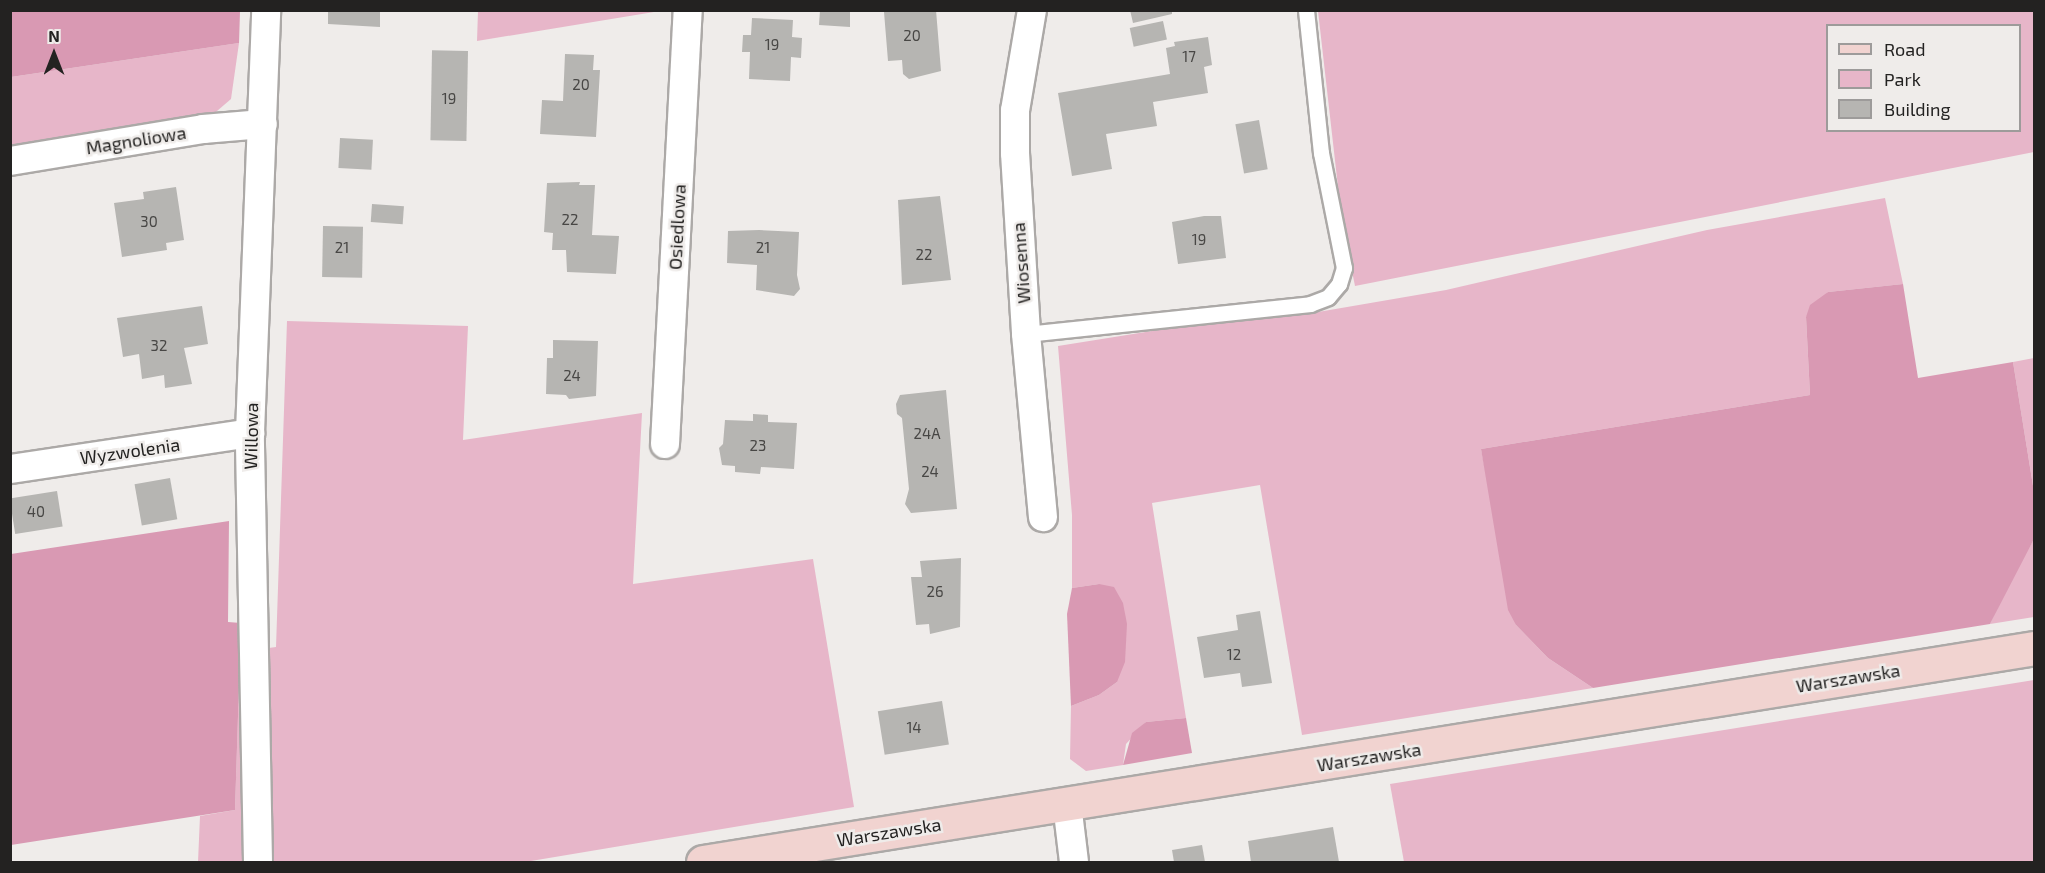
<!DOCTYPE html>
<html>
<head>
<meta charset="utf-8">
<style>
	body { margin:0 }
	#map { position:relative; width:2045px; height:873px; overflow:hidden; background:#efecea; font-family:"Exo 2",sans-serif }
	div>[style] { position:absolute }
	.green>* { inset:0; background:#e7b6c9 }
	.forest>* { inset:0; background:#d999b3 }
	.building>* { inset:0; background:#b6b5b2; transform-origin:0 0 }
	.roads { filter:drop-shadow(2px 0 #aca9a7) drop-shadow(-2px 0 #aca9a7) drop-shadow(0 2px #aca9a7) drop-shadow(0 -2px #aca9a7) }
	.lane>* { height:15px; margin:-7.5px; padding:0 7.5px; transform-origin:7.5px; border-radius:7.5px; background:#fff }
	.street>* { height:28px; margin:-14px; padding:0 14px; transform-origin:14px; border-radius:14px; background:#fff }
	.secondary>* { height:33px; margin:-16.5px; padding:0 16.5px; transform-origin:16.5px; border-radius:16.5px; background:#f1d3d0 }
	span { translate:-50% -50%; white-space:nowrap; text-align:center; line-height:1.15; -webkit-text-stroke:5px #efecea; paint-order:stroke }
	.number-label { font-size:15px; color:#484745 }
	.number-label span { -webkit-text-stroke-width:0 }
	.street-label { font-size:18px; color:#232221 }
	.frame { position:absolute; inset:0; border:12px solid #232221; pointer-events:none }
	.legend { position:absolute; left:1826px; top:24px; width:195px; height:108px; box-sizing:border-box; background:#efecea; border:2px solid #9d9b9a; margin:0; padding:8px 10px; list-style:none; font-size:18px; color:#232221 }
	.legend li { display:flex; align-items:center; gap:12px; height:30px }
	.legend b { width:30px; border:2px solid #9d9b9a }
	.north { position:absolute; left:24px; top:24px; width:60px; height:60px; -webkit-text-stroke:4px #efecea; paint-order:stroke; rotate:0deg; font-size:16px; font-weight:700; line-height:24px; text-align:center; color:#232221 }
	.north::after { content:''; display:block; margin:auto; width:21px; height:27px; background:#232221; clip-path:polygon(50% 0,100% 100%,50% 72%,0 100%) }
</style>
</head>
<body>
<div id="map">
	<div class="green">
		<i style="clip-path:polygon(478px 11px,478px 10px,660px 11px,477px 41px)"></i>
		<i style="clip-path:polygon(evenodd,1318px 11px,2034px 11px,2034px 152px,1355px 286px,1342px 222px,1318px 11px,1828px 26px,2020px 26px,2020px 130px,1828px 130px,1828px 26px)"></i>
		<i style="clip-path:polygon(239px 43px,231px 99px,210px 117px,11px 147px,11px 77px)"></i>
		<i style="clip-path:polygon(1885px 198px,1903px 284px,1828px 292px,1806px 317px,1810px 395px,1481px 449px,1516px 625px,1548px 658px,1593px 688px,1302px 735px,1260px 485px,1152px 503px,1186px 718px,1146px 722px,1126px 744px,1123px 765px,1086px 771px,1070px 759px,1071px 706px,1099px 695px,1117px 682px,1099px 584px,1072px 588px,1072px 515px,1058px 346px,1227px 319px,1318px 312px,1446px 290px,1707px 230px)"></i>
		<i style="clip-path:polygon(287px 321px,468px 326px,463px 440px,642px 413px,633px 584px,813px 559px,854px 807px,525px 862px,198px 862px,200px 816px,235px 810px,240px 652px,276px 647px)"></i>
		<i style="clip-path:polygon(2034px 358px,2034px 492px,2013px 362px)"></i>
		<i style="clip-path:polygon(2034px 539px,2034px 617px,1990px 624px,2015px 572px)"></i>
		<i style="clip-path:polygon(2034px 680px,2034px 862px,1404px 862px,1390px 784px)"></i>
	</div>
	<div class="forest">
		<i style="clip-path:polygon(11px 10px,240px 11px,239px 43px,11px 77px)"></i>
		<i style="clip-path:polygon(1903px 284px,1918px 378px,2013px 362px,2034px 492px,2034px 539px,1990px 624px,1593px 688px,1548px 658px,1516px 625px,1508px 610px,1481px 449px,1810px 395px,1806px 317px,1810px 305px,1828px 292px)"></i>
		<i style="clip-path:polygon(229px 521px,228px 622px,241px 623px,235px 810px,11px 845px,11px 554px)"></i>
		<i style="clip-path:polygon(1099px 584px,1114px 587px,1123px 603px,1127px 624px,1125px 662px,1117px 682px,1099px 695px,1071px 706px,1067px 614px,1072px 588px)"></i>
		<i style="clip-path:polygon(1186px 718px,1192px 753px,1123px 765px,1132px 733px,1146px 722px)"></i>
	</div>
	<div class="building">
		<i style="clip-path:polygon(328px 10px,380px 10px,380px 27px,328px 24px)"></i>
		<i style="clip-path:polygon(820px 10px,850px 10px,850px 27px,819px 25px)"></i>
		<i style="clip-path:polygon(887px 10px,936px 10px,941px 71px,909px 79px,903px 74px,902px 60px,888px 61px,884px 12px)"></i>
		<i style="clip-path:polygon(1130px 10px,1172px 10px,1172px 14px,1133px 23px)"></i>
		<i style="clip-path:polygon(752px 18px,793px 20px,792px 37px,802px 38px,801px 58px,791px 57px,790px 81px,749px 79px,750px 52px,742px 52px,743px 35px,751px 35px)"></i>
		<i style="left:1163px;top:21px;width:19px;height:34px;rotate:78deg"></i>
		<i style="clip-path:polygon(1208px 37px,1212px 65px,1204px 67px,1208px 93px,1153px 102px,1157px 126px,1106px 134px,1112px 169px,1072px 176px,1058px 93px,1170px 74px,1166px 48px,1175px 46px,1174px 42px)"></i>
		<i style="left:468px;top:51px;width:90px;height:36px;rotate:91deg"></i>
		<i style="clip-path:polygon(565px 54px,594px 55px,593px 70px,600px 70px,596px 137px,540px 134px,542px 100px,563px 101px)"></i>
		<i style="left:1259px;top:120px;width:50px;height:24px;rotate:80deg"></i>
		<i style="left:340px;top:138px;width:33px;height:30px;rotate:3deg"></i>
		<i style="clip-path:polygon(580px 182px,579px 185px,595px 185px,592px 235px,619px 236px,616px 274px,567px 272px,566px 250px,552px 250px,553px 233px,544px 232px,547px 183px)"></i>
		<i style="clip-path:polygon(176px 187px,184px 240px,166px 243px,167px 250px,122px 257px,114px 203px,144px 199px,143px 192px)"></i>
		<i style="clip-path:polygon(940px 196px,951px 280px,902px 285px,898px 200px)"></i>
		<i style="left:372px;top:204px;width:32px;height:18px;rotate:4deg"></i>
		<i style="clip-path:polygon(1204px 216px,1221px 216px,1226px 258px,1178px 264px,1172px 222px)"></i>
		<i style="left:323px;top:226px;width:40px;height:51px;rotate:1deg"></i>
		<i style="clip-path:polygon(759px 230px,799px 232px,797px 275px,800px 289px,794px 296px,756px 290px,757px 265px,727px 263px,728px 231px)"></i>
		<i style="clip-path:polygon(202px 306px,208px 344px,184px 348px,192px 384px,165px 388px,164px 375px,142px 379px,139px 354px,123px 357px,117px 318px)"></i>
		<i style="clip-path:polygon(553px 340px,598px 341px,596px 396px,569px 399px,566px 395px,546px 394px,547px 358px,553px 358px)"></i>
		<i style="clip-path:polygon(946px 390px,957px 509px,911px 513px,905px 504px,909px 489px,902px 418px,897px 414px,896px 404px,900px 395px)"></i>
		<i style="clip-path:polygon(753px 414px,768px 415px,768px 422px,797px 423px,794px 469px,761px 467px,760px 474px,735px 472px,735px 466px,722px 465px,719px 448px,723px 444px,725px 420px,753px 421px)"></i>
		<i style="left:170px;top:478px;width:42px;height:36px;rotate:80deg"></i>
		<i style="left:57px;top:491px;width:36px;height:48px;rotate:81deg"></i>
		<i style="clip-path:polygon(961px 558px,960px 627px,930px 634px,929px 624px,916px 625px,911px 577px,922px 577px,920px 561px)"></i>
		<i style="clip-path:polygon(1260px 611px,1272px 683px,1242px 687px,1240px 673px,1204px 678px,1197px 637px,1238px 630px,1236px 615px)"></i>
		<i style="left:942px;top:701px;width:44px;height:65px;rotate:81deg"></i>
		<i style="clip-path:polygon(1333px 827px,1339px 862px,1251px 862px,1248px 841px)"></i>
		<i style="clip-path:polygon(1202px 845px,1205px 862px,1174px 862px,1172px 850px)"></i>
	</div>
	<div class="roads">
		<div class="lane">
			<i style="left:1026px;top:334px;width:286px;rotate:-6deg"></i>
			<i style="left:1310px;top:304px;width:19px;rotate:-21deg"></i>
			<i style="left:1328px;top:297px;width:17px;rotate:-50deg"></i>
			<i style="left:1339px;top:284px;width:17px;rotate:-73deg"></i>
			<i style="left:1344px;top:268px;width:117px;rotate:-101.3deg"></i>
			<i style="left:1321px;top:153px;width:144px;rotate:-96deg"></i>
		</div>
		<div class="street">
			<i style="left:1032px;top:10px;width:102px;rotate:99.6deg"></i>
			<i style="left:1015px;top:111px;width:42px;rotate:90deg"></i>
			<i style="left:1015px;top:153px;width:181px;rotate:86.5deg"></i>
			<i style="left:1026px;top:334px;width:184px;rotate:84.7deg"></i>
			<i style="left:10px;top:161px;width:196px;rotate:-9.4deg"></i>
			<i style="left:203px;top:129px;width:60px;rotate:-4.8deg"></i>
			<i style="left:665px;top:444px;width:435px;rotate:-87deg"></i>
			<i style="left:10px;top:469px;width:243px;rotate:-8.5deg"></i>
			<i style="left:1067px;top:804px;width:58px;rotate:83.1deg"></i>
			<i style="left:258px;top:862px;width:429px;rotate:-91.1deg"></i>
			<i style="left:250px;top:433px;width:423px;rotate:-87.8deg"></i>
		</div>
		<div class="secondary">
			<i style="left:703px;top:862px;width:1348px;rotate:-9.13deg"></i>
		</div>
	</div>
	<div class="number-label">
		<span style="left:912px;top:36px">20</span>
		<span style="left:772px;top:45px">19</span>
		<span style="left:1189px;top:57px">17</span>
		<span style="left:581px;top:85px">20</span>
		<span style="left:449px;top:99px">19</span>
		<span style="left:570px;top:220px">22</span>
		<span style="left:149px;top:222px">30</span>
		<span style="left:1199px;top:240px">19</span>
		<span style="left:342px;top:248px">21</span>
		<span style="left:763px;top:248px">21</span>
		<span style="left:924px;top:255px">22</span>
		<span style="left:159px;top:346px">32</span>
		<span style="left:572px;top:376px">24</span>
		<span style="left:927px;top:434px">24A</span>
		<span style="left:758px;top:446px">23</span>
		<span style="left:930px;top:472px">24</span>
		<span style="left:36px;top:512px">40</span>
		<span style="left:935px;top:592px">26</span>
		<span style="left:1234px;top:655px">12</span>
		<span style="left:914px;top:728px">14</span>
	</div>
	<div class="street-label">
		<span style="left:136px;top:140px;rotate:-9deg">Magnoliowa</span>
		<span style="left:677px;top:227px;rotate:-87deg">Osiedlowa</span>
		<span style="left:1021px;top:263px;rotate:-94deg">Wiosenna</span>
		<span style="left:251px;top:436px;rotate:-89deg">Willowa</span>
		<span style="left:130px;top:451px;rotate:-8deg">Wyzwolenia</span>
		<span style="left:1848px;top:678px;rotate:-9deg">Warszawska</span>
		<span style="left:1369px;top:757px;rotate:-9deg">Warszawska</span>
		<span style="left:889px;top:832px;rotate:-9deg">Warszawska</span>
	</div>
	<div class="frame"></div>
	<ul class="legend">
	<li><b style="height:8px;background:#f1d3d0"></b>Road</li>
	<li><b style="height:16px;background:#e7b6c9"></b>Park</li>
	<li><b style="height:16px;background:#b6b5b2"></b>Building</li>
	</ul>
	<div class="north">N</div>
</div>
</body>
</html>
